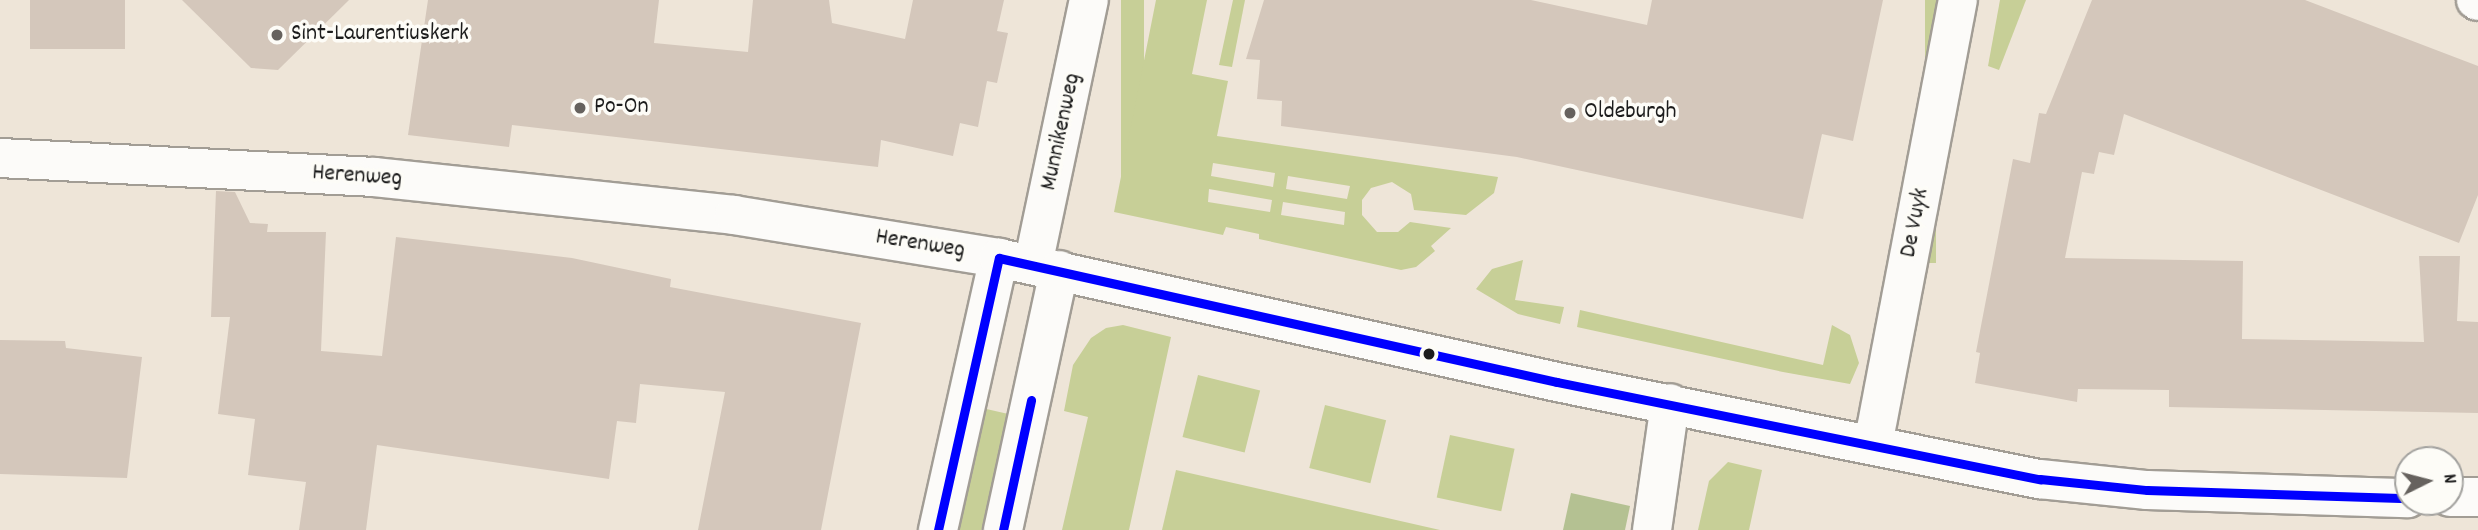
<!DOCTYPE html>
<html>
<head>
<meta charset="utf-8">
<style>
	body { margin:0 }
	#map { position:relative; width:2478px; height:530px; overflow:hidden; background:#eee5d8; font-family:Dekko,sans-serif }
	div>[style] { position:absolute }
	.green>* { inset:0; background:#c7cf97; transform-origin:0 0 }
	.forest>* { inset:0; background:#b4c192 }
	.building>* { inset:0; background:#d4c7bb; transform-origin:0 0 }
	.roads { filter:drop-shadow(2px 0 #a29d95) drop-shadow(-2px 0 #a29d95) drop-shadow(0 2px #a29d95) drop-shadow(0 -2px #a29d95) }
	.minor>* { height:38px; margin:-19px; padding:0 19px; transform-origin:19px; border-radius:19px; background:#fcfbf9 }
	.tertiary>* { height:38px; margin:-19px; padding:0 19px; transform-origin:19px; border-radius:19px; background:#fcfbf9 }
	.bus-1>* { height:9px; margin:-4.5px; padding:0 4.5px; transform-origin:4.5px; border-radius:4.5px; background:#00f }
	.dots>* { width:19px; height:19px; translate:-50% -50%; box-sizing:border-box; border:4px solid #fdfcf7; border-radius:50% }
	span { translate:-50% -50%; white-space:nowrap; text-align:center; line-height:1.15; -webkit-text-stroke:7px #fdfcf7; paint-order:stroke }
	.poi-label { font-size:24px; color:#1c1c1c }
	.left { translate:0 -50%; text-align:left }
	.street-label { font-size:24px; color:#1c1c1c }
	.north { position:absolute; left:2394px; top:446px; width:70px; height:70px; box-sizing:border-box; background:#fdfcf7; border:2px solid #a3a29f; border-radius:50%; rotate:84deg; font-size:19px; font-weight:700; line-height:28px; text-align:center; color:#1c1c1c }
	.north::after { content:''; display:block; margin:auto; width:24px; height:32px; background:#66625e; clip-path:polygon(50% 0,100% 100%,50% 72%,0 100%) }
</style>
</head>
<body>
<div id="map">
	<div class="green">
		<i style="left:1121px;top:0;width:23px;height:205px"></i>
		<i style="clip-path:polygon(evenodd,1156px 0,1207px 0,1192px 74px,1228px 81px,1217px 136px,1498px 177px,1494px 193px,1466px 215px,1414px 210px,1411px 194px,1392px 182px,1371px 188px,1362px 200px,1362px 215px,1377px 232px,1398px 232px,1410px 222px,1451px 228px,1431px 246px,1435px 251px,1416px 267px,1401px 270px,1259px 239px,1259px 234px,1226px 227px,1223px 235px,1114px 212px,1156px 0,1213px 163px,1275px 173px,1273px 187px,1211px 176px,1213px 163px,1156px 0,1288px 176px,1350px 186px,1347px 199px,1286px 189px,1288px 176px,1156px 0,1209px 189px,1272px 200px,1270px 212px,1208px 202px,1209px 189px,1156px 0,1283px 202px,1345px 212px,1344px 225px,1281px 215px,1283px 202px)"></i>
		<i style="clip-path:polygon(1233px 0,1245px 0,1232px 67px,1219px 65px)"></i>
		<i style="left:1925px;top:0;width:11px;height:263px"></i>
		<i style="clip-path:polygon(2000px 0,2026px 0,1999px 70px,1988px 66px)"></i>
		<i style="clip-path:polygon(1523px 260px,1515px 300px,1564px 307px,1560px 324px,1518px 314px,1476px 289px,1492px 269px)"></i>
		<i style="clip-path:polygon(1580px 310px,1823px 365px,1832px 325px,1850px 335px,1859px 363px,1850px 384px,1783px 372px,1577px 327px)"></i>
		<i style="clip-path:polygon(1123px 325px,1171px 337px,1129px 530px,1062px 530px,1088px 417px,1064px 411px,1073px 365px,1091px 338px,1106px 328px)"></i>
		<i style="left:1198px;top:375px;width:64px;height:64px;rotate:14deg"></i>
		<i style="left:1325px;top:405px;width:63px;height:65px;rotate:14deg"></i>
		<i style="left:982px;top:408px;width:27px;height:125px;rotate:13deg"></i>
		<i style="left:1450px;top:435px;width:66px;height:64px;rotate:12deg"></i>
		<i style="clip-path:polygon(1728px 462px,1762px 470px,1749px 530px,1698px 530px,1709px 481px)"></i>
		<i style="clip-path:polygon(1176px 470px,1440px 530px,1162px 530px)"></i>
	</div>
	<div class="forest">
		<i style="clip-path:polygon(1571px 493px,1630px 506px,1625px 530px,1563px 530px)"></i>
	</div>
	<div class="building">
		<i style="left:30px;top:0;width:95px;height:49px"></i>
		<i style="clip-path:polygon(182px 0,349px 0,278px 70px,251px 68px)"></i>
		<i style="clip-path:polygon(428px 0,659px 0,654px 43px,748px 52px,753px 0,829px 0,832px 23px,905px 39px,913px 0,1004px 0,997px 31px,1008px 33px,997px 83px,987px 81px,978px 127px,960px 123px,953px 156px,881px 140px,878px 167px,512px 125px,509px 147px,408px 135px)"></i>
		<i style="clip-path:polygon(1264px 0,1531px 0,1647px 25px,1652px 0,1883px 0,1853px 141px,1822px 134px,1803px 219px,1517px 157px,1281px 126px,1282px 101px,1257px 99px,1260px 60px,1246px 59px)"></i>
		<i style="clip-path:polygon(2092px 0,2305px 0,2478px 66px,2478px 195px,2459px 243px,2124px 114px,2114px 155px,2099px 152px,2094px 174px,2082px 172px,2065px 258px,2243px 261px,2242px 339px,2424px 342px,2419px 256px,2460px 256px,2457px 321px,2478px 322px,2478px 413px,2169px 407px,2169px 390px,2078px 389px,2077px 402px,1975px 383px,1980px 353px,1976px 352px,2013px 159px,2030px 163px,2039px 113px,2046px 114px)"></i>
		<i style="clip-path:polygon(216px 191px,235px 192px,250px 223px,268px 224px,267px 232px,326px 232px,321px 351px,382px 356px,396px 237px,572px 258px,671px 279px,670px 287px,861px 323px,821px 530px,698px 530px,725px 392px,640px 384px,636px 423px,617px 421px,609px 479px,377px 445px,366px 530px,299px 530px,306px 482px,248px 475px,255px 419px,218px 414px,230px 317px,211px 317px)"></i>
		<i style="clip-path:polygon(0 340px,65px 341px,66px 348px,142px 357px,127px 478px,0 474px)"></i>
	</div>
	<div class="roads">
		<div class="minor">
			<i style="left:2476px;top:0;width:2px;rotate:27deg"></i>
			<i style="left:0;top:158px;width:374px;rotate:2.9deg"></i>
			<i style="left:374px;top:177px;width:362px;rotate:6deg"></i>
			<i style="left:734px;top:215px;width:268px;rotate:9.2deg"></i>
			<i style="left:1033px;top:265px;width:271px;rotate:-78.1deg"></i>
			<i style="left:1873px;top:445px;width:453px;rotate:-79.2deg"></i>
			<i style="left:1652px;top:530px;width:128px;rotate:-81.9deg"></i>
		</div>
		<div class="tertiary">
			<i style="left:2450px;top:497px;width:28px"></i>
			<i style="left:938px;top:530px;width:279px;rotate:-77.4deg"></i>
			<i style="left:999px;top:258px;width:572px;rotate:12.53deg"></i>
			<i style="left:1557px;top:382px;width:493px;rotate:11.4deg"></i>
			<i style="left:2040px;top:479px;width:108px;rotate:5.9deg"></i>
			<i style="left:2147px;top:490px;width:261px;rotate:1.8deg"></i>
			<i style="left:1003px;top:530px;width:266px;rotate:-77.8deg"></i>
		</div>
	</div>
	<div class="bus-1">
		<i style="left:938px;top:530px;width:279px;rotate:-77.4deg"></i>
		<i style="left:999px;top:258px;width:572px;rotate:12.53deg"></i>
		<i style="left:1557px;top:382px;width:493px;rotate:11.4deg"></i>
		<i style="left:2040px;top:479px;width:108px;rotate:5.9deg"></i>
		<i style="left:2147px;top:490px;width:261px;rotate:1.8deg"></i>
		<i style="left:1003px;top:530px;width:133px;rotate:-77.8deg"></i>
	</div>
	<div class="dots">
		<i style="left:277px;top:35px;background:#66625e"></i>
		<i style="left:580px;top:108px;background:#66625e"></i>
		<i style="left:1570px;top:113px;background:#66625e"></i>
		<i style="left:1429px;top:354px;background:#1c1c1c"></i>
	</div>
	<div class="poi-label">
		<span class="left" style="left:291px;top:35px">Sint-Laurentiuskerk</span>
		<span class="left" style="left:594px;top:108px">Po-On</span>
		<span class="left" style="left:1584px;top:113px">Oldeburgh</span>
	</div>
	<div class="street-label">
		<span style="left:1062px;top:132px;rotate:-78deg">Munnikenweg</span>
		<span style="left:357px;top:177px;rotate:4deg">Herenweg</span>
		<span style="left:1916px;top:223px;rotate:-79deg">De Vuyk</span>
		<span style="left:920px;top:245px;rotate:9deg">Herenweg</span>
	</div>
	<div class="north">N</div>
</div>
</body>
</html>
